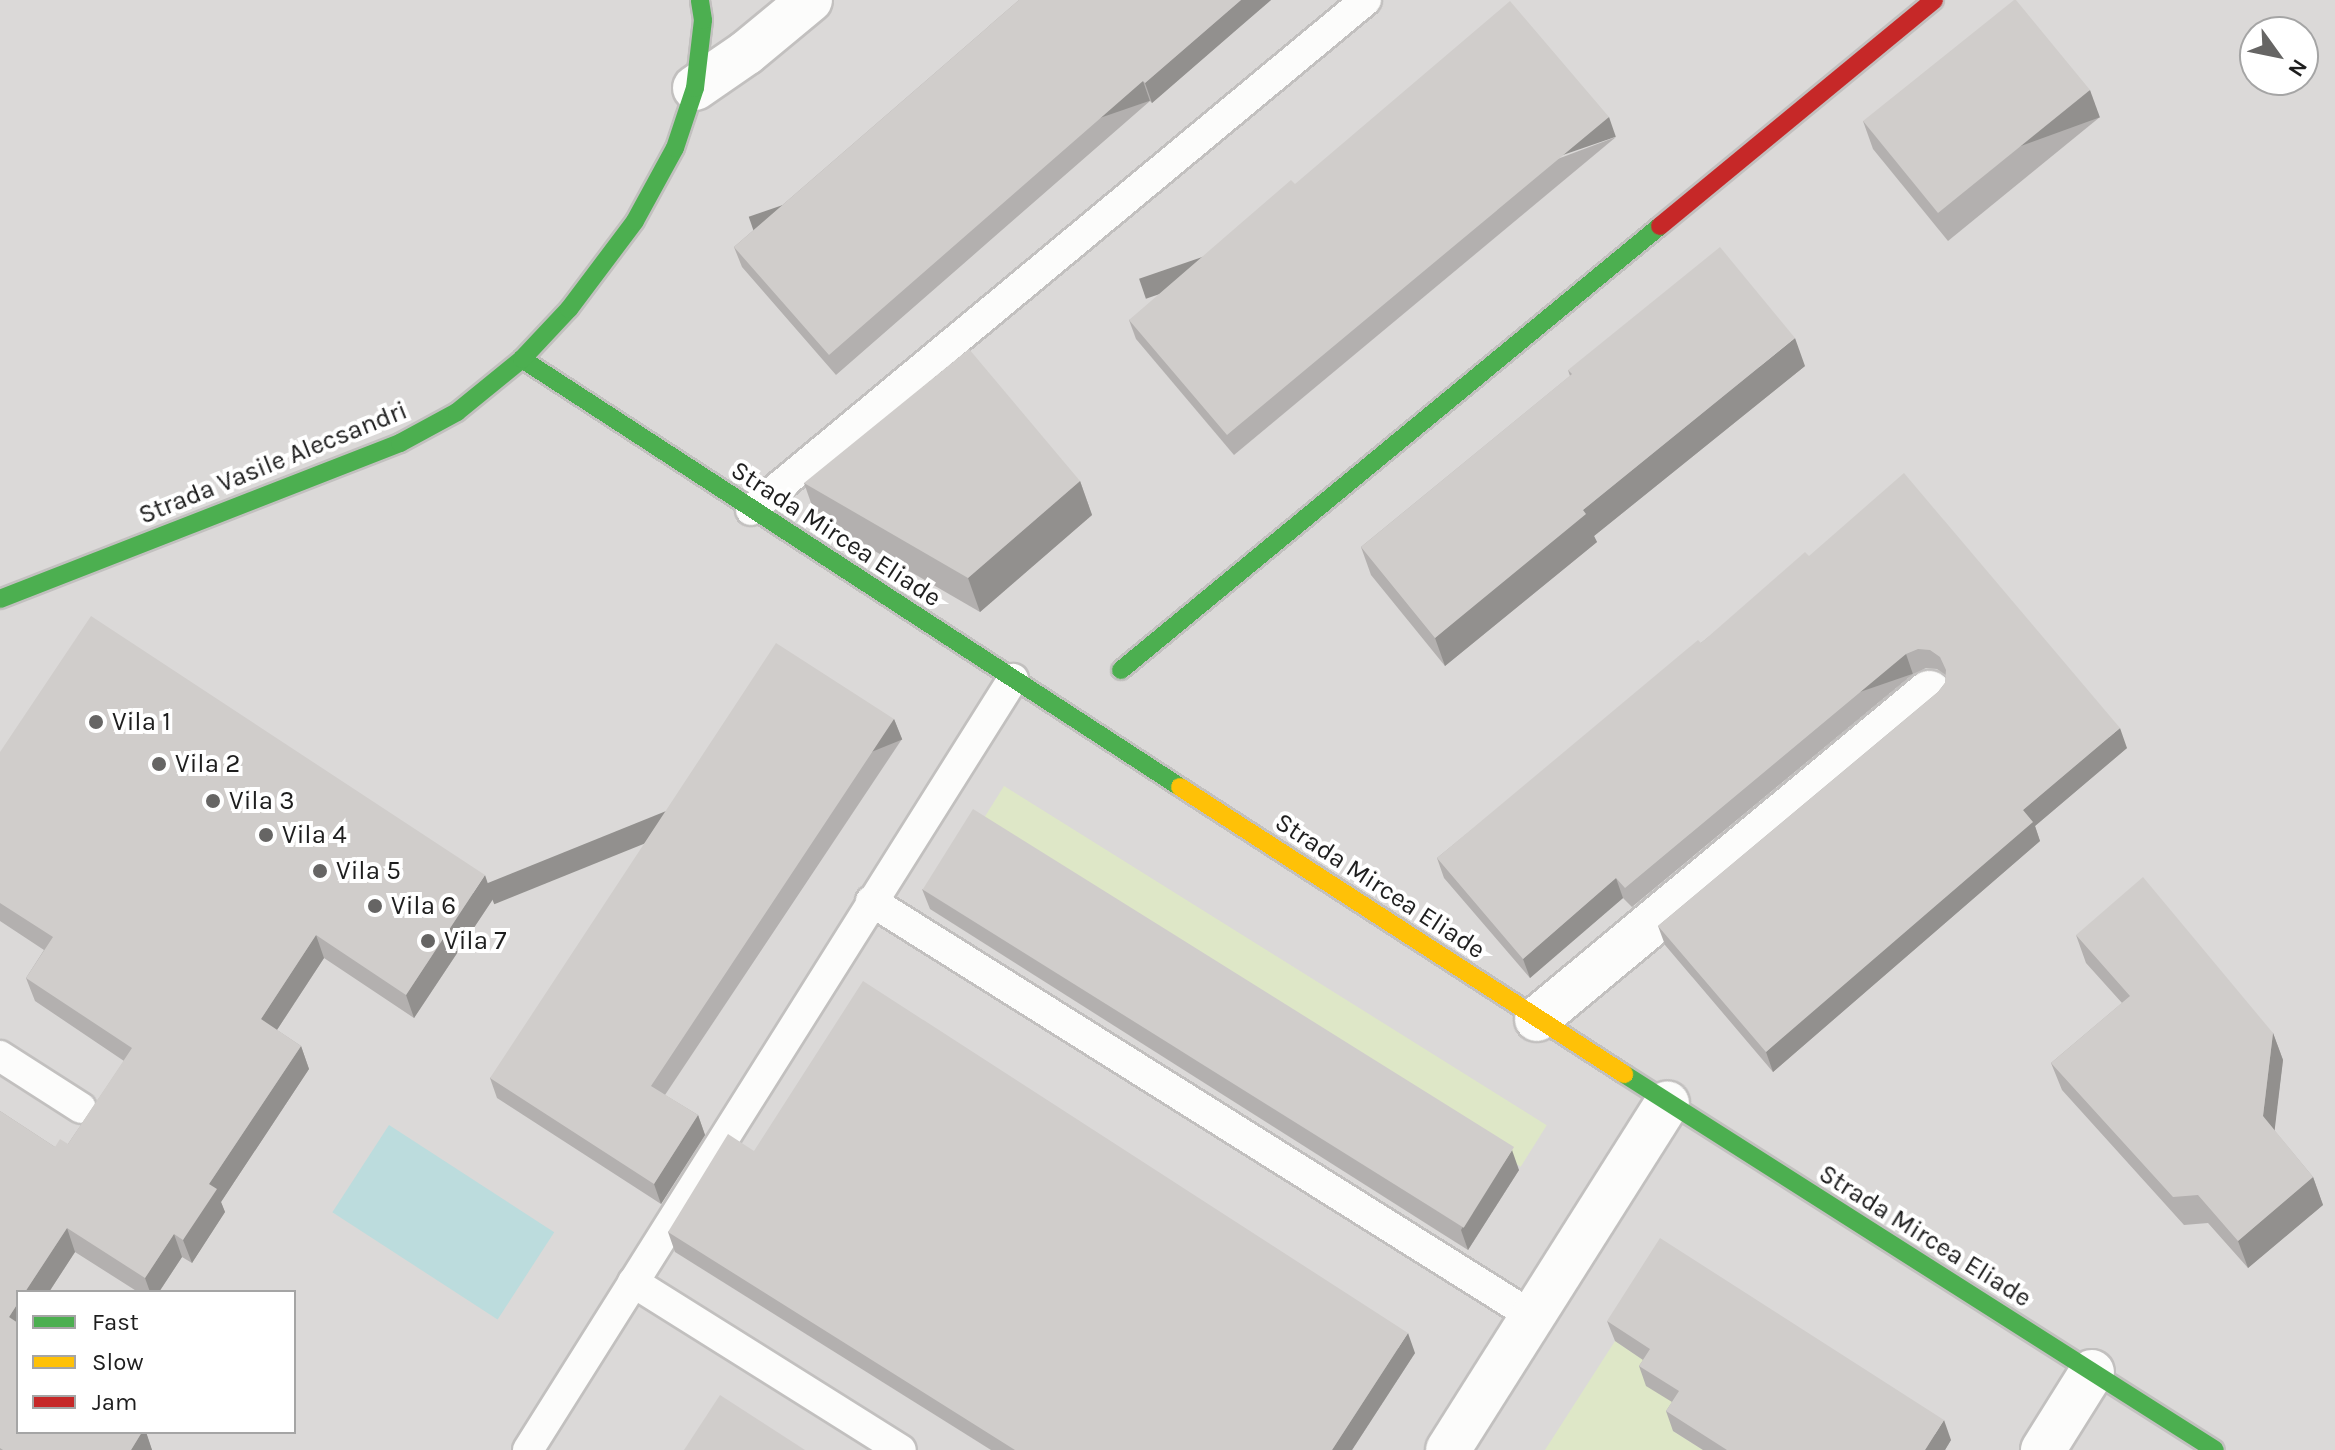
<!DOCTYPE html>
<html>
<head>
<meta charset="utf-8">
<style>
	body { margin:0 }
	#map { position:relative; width:2335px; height:1450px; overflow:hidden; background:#ece9e6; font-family:Karla,sans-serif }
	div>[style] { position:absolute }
	.residential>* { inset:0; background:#dbd9d8 }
	.grass>* { inset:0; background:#dee7c7; transform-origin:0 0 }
	.water>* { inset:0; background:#bcdcdd; transform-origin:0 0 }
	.roads { filter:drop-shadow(2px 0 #c2c0bf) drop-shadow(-2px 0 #c2c0bf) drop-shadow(0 2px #c2c0bf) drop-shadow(0 -2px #c2c0bf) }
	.lane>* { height:30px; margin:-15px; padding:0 15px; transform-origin:15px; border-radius:15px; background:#fcfcfb }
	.street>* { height:44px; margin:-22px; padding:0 22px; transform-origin:22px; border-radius:22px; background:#fcfcfb }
	.fast>* { height:18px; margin:-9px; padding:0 9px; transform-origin:9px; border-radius:9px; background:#4caf50 }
	.slow>* { height:18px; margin:-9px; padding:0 9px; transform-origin:9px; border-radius:9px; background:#ffc107 }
	.jam>* { height:18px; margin:-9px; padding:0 9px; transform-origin:9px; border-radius:9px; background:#c62828 }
	.wall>* { inset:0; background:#b3b0af }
	.shaded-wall>* { inset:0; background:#92908e; transform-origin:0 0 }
	.building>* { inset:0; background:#d0cdcb; transform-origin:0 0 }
	.dots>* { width:22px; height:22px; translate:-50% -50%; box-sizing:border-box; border:4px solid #fff; border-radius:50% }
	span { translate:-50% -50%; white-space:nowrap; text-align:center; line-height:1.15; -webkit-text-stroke:8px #fff; paint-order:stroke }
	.street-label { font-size:26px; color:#1e1e1e }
	.poi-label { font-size:26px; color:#1e1e1e }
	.left { translate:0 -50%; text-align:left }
	.legend { position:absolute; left:16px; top:1290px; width:280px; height:144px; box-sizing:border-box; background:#fff; border:2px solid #a5a5a5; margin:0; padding:10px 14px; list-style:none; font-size:24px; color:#1e1e1e }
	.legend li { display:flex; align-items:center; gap:16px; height:40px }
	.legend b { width:40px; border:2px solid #a5a5a5 }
	.north { position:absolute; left:2239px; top:16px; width:80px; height:80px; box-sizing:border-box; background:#fff; border:2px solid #a5a5a5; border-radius:50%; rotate:123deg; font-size:22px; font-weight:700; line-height:32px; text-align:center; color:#1e1e1e }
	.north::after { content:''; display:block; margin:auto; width:28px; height:36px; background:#666564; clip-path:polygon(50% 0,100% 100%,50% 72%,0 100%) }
</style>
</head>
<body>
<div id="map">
	<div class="residential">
		<i style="clip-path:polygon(evenodd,0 0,2335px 0,2335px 1450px,0 1450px,0 0,2255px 32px,2303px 32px,2303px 80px,2255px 80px,2255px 32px,0 0,18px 1292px,294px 1292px,294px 1432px,18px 1432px,18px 1292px)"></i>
	</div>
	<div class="grass">
		<i style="left:1004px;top:786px;width:640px;height:49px;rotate:32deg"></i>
		<i style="clip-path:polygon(1615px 1341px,1657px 1369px,1686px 1411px,1673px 1431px,1703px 1450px,1545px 1450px)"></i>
	</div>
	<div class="water">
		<i style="left:389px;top:1125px;width:197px;height:104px;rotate:33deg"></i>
	</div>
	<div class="roads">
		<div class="lane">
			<i style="left:751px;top:510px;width:799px;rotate:-39.67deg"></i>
			<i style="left:871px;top:901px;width:780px;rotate:32.12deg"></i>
			<i style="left:0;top:1056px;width:96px;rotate:32.7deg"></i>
			<i style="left:633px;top:1282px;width:316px;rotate:32.1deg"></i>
			<i style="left:528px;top:1450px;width:911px;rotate:-57.83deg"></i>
		</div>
		<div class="street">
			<i style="left:695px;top:88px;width:62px;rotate:-34.5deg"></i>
			<i style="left:746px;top:53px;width:83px;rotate:-39.6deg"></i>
			<i style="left:1537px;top:1019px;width:510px;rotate:-39.75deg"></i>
			<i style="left:1448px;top:1450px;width:410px;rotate:-57.7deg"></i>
			<i style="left:2043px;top:1450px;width:92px;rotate:-57.9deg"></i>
		</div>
		<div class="fast">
			<i style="left:522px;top:359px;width:785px;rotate:33.04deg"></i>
			<i style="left:0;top:599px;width:429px;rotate:-21.3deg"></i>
			<i style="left:400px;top:443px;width:65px;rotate:-28.5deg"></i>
			<i style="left:457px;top:412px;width:84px;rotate:-39.2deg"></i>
			<i style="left:522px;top:359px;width:69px;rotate:-46.8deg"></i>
			<i style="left:569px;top:309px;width:110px;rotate:-53.1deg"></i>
			<i style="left:635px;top:221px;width:83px;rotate:-61.3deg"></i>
			<i style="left:675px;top:148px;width:63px;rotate:-71.6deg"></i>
			<i style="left:695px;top:88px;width:68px;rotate:-83.3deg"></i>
			<i style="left:703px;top:20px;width:20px;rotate:-99deg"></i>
			<i style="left:1121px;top:670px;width:698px;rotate:-39.48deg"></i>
			<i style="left:1624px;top:1074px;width:700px;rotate:32.46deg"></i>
		</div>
		<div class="slow">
			<i style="left:1180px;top:787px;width:529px;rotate:32.88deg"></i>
		</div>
		<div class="jam">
			<i style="left:1660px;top:226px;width:355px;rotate:-39.5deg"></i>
		</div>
	</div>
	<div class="wall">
		<i style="clip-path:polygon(1019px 0,1271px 0,1152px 103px,1150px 101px,836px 375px,742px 267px,734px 247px)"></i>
		<i style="clip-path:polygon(2100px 117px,1948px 241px,1873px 149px,1863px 121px)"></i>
		<i style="clip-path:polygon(1616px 137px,1234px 455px,1136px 339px,1129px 320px)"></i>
		<i style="clip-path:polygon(1805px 366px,1594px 536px,1597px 542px,1445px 666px,1371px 575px,1361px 547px,1570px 376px,1568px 370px)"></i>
		<i style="clip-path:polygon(1080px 481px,1092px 515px,980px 612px,816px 517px,804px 483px)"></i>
		<i style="clip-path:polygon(1809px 556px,2127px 748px,2035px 826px,2040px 841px,1773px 1072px,1665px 945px,1658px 926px,1938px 692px,1945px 683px,1946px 675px,1937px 669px,1926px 668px,1913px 674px,1632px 907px,1623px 898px,1530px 978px,1444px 878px,1437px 858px,1701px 643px)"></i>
		<i style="clip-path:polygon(894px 719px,902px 739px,665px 1095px,698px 1115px,705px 1135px,661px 1204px,497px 1098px,490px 1078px)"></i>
		<i style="clip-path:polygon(0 752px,493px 899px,414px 1018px,324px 958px,277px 1030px,301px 1046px,309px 1069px,221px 1202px,225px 1212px,192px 1263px,182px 1257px,159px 1292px,138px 1292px,75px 1252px,49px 1292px,18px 1292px,18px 1432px,146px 1432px,152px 1450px,0 1450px,0 1111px,55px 1147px,68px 1144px,124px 1061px,35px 1001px,26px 978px,44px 950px,0 921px)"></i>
		<i style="clip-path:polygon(922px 889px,1519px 1170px,1468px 1250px,930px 909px)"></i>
		<i style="clip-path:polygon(2076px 935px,2273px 1033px,2283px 1060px,2274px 1130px,2313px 1177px,2323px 1205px,2248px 1268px,2208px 1223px,2184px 1225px,2062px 1090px,2051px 1063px,2122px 1003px,2086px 963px)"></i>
		<i style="clip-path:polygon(754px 1151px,1415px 1353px,1352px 1450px,991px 1450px,675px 1252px,668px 1232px)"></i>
		<i style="clip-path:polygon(1607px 1321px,1951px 1440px,1945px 1450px,1703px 1450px,1673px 1431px,1666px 1411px,1672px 1402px,1646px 1386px,1639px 1366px,1643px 1360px,1615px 1341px)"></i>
	</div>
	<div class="shaded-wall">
		<i style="clip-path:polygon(1241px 0,1271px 0,1152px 103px,1145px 83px)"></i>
		<i style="left:1143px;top:81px;width:21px;height:417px;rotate:71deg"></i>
		<i style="left:2090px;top:90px;width:29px;height:196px;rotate:70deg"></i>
		<i style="left:1609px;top:117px;width:21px;height:497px;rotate:71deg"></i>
		<i style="clip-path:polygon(1795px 338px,1805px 366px,1594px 536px,1597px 542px,1445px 666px,1435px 638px,1583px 510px)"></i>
		<i style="clip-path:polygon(1080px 481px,1092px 515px,980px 612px,968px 578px)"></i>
		<i style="left:1906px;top:654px;width:21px;height:366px;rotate:71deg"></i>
		<i style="left:894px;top:719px;width:22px;height:440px;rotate:68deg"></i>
		<i style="clip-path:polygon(2120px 728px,2127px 748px,2035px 826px,2040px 841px,1773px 1072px,1766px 1052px,2023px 810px)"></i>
		<i style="clip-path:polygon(485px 875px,493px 899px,414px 1018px,406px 995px)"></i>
		<i style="clip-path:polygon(1616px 878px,1623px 898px,1530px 978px,1523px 959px)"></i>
		<i style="clip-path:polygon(316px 935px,324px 958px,269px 1042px,261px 1019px)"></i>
		<i style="clip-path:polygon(2273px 1033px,2283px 1060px,2273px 1144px,2263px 1116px)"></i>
		<i style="clip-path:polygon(301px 1046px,309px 1069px,221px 1202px,225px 1212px,192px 1263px,183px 1240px,209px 1184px)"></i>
		<i style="clip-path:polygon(698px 1115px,705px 1135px,661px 1204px,654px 1184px)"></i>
		<i style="clip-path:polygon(1512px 1150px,1519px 1170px,1468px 1250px,1461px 1230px)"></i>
		<i style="clip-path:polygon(2313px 1177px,2323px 1205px,2248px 1268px,2238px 1241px)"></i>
		<i style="clip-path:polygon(67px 1228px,75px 1252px,49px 1292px,25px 1292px)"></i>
		<i style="clip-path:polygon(174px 1234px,182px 1257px,159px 1292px,150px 1292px,145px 1278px)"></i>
		<i style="clip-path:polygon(18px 1303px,18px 1340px,9px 1317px)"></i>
		<i style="clip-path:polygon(1408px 1333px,1415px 1353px,1352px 1450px,1332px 1450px)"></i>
		<i style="clip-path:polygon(1944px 1420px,1951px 1440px,1945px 1450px,1925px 1450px)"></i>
		<i style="clip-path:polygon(142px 1432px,146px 1432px,152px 1450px,131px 1450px)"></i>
	</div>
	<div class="building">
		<i style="clip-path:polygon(1019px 0,1241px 0,1145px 83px,1143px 81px,829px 355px,734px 247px)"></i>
		<i style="clip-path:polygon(2014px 0,2016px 0,2090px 90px,1938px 213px,1863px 121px)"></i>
		<i style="clip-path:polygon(1510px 1px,1609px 117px,1227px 435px,1129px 320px,1291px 180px,1295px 184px)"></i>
		<i style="clip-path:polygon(1720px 247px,1795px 338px,1583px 510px,1586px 514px,1435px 638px,1361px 547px,1572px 374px,1568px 370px)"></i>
		<i style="clip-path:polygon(969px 349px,1080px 481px,968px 578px,804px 483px)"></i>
		<i style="clip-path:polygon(1904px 473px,2120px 728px,2023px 810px,2033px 822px,1766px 1052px,1658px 926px,1938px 692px,1945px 683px,1946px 670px,1940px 657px,1930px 650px,1918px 649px,1906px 654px,1625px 888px,1616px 878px,1523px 959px,1437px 858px,1698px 640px,1701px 643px,1805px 552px,1809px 556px)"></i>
		<i style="clip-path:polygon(91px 616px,485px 875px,406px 995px,316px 935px,261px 1019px,301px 1046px,209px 1184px,217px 1189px,183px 1240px,174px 1234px,145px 1278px,67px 1228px,25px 1292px,18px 1292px,18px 1303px,9px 1317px,18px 1323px,18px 1432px,142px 1432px,131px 1450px,3px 1450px,0 1448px,0 1111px,55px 1147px,60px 1139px,68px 1144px,132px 1048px,26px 978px,53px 937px,0 903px,0 752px)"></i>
		<i style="clip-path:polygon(776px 643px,894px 719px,651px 1086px,698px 1115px,654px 1184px,490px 1078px)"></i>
		<i style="left:973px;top:809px;width:638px;height:95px;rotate:32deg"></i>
		<i style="clip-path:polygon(2143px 877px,2273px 1033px,2263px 1116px,2313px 1177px,2238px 1241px,2198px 1195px,2173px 1197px,2051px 1063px,2130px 996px,2076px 935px)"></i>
		<i style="clip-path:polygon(863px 981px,1408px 1333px,1332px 1450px,1015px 1450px,668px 1232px,728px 1134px,754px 1151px)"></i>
		<i style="clip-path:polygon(1660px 1238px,1944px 1420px,1925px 1450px,1727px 1450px,1666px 1411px,1679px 1391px,1639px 1366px,1650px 1349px,1607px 1321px)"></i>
		<i style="clip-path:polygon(720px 1395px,805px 1450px,684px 1450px)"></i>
	</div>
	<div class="dots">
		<i style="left:96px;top:722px;background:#666564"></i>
		<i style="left:159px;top:764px;background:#666564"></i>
		<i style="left:213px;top:801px;background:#666564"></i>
		<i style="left:266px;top:835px;background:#666564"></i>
		<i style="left:320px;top:871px;background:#666564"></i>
		<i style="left:375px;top:906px;background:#666564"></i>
		<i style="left:428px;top:941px;background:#666564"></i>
	</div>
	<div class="street-label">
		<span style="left:273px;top:463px;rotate:-22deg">Strada Vasile Alecsandri</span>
		<span style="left:836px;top:534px;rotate:33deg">Strada Mircea Eliade</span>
		<span style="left:1380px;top:886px;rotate:33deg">Strada Mircea Eliade</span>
		<span style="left:1925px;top:1236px;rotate:32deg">Strada Mircea Eliade</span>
	</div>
	<div class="poi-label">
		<span class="left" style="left:112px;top:722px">Vila 1</span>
		<span class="left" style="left:175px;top:764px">Vila 2</span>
		<span class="left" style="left:229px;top:801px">Vila 3</span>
		<span class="left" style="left:282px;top:835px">Vila 4</span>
		<span class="left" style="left:336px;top:871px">Vila 5</span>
		<span class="left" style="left:391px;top:906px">Vila 6</span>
		<span class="left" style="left:444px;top:941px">Vila 7</span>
	</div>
	<ul class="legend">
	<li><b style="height:10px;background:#4caf50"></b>Fast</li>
	<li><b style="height:10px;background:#ffc107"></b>Slow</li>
	<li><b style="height:10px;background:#c62828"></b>Jam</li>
	</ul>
	<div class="north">N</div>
</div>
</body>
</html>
